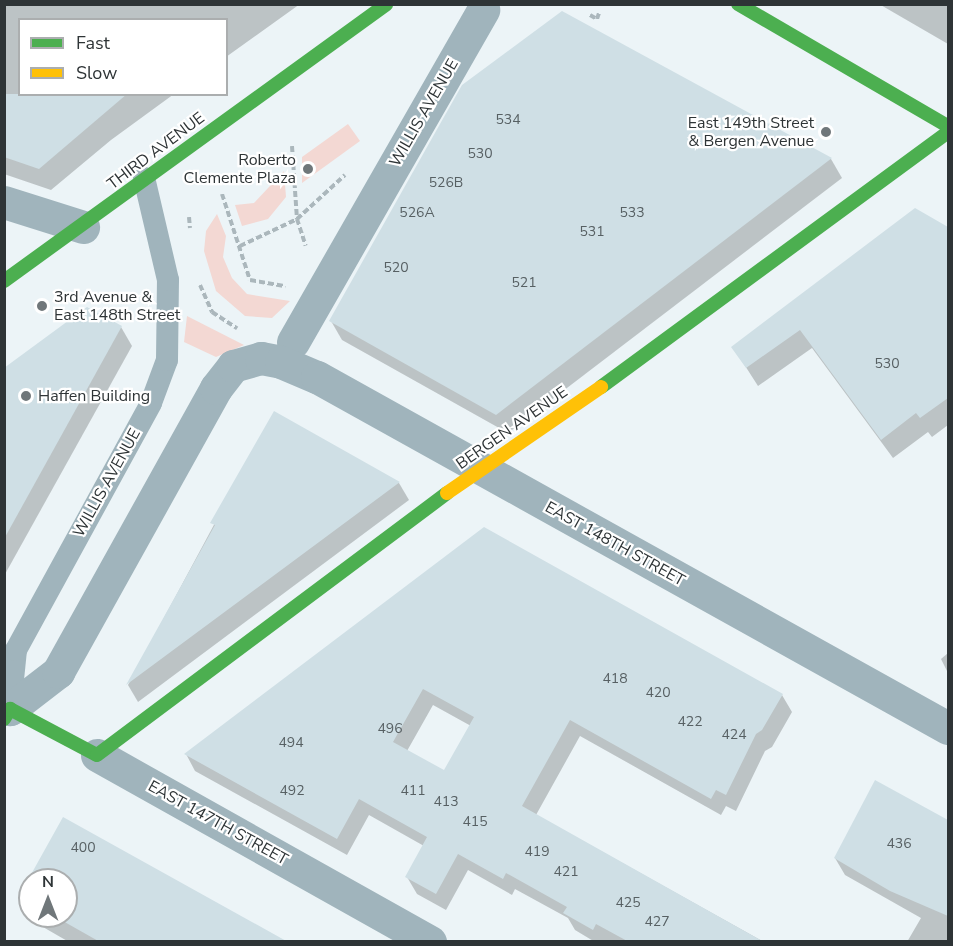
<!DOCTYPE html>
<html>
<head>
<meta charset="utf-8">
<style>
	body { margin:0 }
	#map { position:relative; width:953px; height:946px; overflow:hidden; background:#ecf4f7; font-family:"Nunito Sans",sans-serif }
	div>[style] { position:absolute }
	.green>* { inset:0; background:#f3d8d3 }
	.shadow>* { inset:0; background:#0003 }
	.building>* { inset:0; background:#cfdfe5 }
	.path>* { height:4px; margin-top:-2px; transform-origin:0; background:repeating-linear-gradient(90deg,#abb7bc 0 6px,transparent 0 9px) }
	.lane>* { height:22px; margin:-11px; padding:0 11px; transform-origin:11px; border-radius:11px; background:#a0b4bc }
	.street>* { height:33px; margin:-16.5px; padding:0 16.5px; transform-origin:16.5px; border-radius:16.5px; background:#a0b4bc }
	.fast>* { height:14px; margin:-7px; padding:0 7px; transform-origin:7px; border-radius:7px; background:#4caf50 }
	.slow>* { height:14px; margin:-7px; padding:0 7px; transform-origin:7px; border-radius:7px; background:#ffc107 }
	.dots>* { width:16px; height:16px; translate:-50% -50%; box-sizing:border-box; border:3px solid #fff; border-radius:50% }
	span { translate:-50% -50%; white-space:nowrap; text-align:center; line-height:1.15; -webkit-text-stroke:4.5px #fff; paint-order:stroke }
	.number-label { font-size:14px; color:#576063 }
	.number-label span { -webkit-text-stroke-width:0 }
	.street-label { font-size:16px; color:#2e3436 }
	.poi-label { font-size:16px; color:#2e3436 }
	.right { translate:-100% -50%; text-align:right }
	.left { translate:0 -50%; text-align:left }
	.frame { position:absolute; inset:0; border:6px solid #2e3436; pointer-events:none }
	.legend { position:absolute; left:18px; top:18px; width:210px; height:78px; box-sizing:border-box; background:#fff; border:2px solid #abaeaf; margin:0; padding:8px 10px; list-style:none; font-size:18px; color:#2e3436 }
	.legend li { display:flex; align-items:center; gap:12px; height:30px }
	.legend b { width:30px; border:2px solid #abaeaf }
	.north { position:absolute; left:18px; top:868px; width:60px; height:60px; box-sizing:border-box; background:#fff; border:2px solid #abaeaf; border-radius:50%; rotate:0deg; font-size:16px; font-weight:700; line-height:24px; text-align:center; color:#2e3436 }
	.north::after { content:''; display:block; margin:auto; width:21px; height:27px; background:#70777a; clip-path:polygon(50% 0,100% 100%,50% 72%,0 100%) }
</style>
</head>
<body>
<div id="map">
	<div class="green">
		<i style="clip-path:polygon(348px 124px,360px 141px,302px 183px,302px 157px)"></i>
		<i style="clip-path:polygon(284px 171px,286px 197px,268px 219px,242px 226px,235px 205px,254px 203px)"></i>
		<i style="clip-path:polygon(217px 214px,226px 236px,223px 257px,232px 278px,247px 294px,290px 301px,272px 318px,245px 316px,216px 291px,204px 251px,206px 231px)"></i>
		<i style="clip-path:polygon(187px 316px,244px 345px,216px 357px,184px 342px)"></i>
	</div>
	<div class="shadow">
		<i style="clip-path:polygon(4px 4px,300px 4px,226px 57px,226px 20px,20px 20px,20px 94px,174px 94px,111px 140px,51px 190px,4px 174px)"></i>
		<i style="clip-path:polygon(879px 4px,948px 4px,948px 44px)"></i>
		<i style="clip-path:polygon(562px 12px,831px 159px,842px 178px,508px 433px,342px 340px,331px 321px)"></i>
		<i style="clip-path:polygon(915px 210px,948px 229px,948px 425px,932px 437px,928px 432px,893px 458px,812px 348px,758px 386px,733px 347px)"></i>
		<i style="clip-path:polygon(87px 309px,121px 327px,132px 346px,4px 576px,4px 370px)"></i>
		<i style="clip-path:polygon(274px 413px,399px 483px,409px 500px,138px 702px,128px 685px)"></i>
		<i style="clip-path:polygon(evenodd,484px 529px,782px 695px,792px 712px,772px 747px,765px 751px,736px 811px,726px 806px,721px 815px,580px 736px,536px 815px,764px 942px,595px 942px,575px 930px,568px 918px,515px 889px,512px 895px,468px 870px,446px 910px,417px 894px,407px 877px,424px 846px,369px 815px,347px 855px,195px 771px,186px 754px,484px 529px,433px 705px,471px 726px,445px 772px,407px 751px,433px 705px)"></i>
		<i style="clip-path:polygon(948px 653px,948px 673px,941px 659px)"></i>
		<i style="clip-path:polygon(933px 815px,948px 821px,948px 942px,907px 942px,921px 918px,845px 875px,835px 858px)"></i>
		<i style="clip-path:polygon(64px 819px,285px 942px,69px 942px,36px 923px,32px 916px,66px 916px,66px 880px,30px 880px,30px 912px,21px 896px)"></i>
	</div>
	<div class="building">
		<i style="clip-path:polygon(562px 11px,832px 158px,496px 415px,329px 321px,462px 85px)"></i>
		<i style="clip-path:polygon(4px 94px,127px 94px,39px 169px,4px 157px)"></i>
		<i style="clip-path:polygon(915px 208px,948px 227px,948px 398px,920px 418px,916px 413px,881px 440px,800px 330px,746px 368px,731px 347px)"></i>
		<i style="clip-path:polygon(87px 307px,122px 326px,4px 539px,4px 368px)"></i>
		<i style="clip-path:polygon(274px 411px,400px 482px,126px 685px,215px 525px,210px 523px)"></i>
		<i style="clip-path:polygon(evenodd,484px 527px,783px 694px,762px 730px,756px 734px,726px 795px,716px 790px,711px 799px,570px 720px,522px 806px,764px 942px,629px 942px,596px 924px,593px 930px,563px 913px,567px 907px,506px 873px,503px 879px,458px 854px,436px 894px,405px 877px,427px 837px,359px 799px,337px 839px,184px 754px,484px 527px,423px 689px,474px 717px,444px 770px,393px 742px,423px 689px)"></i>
		<i style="clip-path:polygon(875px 780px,948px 820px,948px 916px,890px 891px,834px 858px)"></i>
		<i style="clip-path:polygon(63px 817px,288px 942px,100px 942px,54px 916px,66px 916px,66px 880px,30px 880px,30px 902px,19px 896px)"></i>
	</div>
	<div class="path">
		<i style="left:590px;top:15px;width:8px;rotate:30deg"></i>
		<i style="left:597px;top:19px;width:6px;rotate:-72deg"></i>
		<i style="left:292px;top:146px;width:73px;rotate:86.1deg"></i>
		<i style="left:297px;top:219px;width:28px;rotate:72deg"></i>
		<i style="left:222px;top:194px;width:90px;rotate:72deg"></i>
		<i style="left:250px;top:280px;width:36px;rotate:10deg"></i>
		<i style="left:189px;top:217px;width:11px;rotate:85deg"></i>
		<i style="left:240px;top:246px;width:63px;rotate:-25.3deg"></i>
		<i style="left:297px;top:219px;width:65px;rotate:-42.5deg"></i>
		<i style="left:200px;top:285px;width:30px;rotate:66deg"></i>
		<i style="left:212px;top:312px;width:30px;rotate:33deg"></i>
	</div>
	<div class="lane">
		<i style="left:10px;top:709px;width:59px;rotate:-84.2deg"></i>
		<i style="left:16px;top:650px;width:281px;rotate:-61.3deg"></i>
		<i style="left:151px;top:403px;width:46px;rotate:-69.6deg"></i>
		<i style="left:167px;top:360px;width:80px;rotate:-89.3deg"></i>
		<i style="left:168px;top:280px;width:105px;rotate:-103.2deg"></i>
	</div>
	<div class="street">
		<i style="left:4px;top:202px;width:83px;rotate:17.6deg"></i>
		<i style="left:293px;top:342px;width:383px;rotate:-60.2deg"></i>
		<i style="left:4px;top:706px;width:7px;rotate:27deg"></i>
		<i style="left:10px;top:709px;width:61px;rotate:-37.6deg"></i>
		<i style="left:58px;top:672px;width:325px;rotate:-60.9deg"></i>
		<i style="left:216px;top:388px;width:28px;rotate:-52deg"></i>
		<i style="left:233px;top:366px;width:29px;rotate:-16deg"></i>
		<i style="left:261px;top:358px;width:20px;rotate:11deg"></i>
		<i style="left:281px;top:362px;width:39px;rotate:23deg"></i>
		<i style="left:317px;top:377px;width:722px;rotate:29.09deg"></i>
		<i style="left:97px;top:755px;width:382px;rotate:29.3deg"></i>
	</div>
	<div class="fast">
		<i style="left:738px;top:4px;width:243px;rotate:30.2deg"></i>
		<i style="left:4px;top:281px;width:472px;rotate:-35.9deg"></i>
		<i style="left:601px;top:387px;width:431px;rotate:-36.3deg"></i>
		<i style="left:4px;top:719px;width:12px;rotate:-59deg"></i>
		<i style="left:10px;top:709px;width:98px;rotate:27.9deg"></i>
		<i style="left:97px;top:755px;width:437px;rotate:-36.8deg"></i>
	</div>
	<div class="slow">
		<i style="left:447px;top:493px;width:187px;rotate:-34.5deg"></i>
	</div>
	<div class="dots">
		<i style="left:826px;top:132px;background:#70777a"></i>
		<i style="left:308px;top:169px;background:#70777a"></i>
		<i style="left:42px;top:306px;background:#70777a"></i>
		<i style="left:26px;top:396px;background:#70777a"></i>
	</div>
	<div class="number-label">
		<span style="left:508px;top:120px">534</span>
		<span style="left:480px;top:154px">530</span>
		<span style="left:446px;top:183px">526B</span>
		<span style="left:417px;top:213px">526A</span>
		<span style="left:632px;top:213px">533</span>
		<span style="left:592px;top:232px">531</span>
		<span style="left:396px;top:268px">520</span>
		<span style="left:524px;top:283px">521</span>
		<span style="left:887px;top:364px">530</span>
		<span style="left:615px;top:679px">418</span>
		<span style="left:658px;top:693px">420</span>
		<span style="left:690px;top:722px">422</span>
		<span style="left:390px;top:729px">496</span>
		<span style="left:734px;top:735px">424</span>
		<span style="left:291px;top:743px">494</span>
		<span style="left:292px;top:791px">492</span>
		<span style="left:413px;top:791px">411</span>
		<span style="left:446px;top:802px">413</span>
		<span style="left:475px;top:822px">415</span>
		<span style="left:899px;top:844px">436</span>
		<span style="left:83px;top:848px">400</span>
		<span style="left:537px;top:852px">419</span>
		<span style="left:566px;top:872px">421</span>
		<span style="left:628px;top:903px">425</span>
		<span style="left:657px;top:922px">427</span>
	</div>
	<div class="street-label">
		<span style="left:424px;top:113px;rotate:-60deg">WILLIS AVENUE</span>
		<span style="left:156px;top:151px;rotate:-37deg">THIRD AVENUE</span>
		<span style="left:512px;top:428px;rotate:-35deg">BERGEN AVENUE</span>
		<span style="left:107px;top:483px;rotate:-61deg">WILLIS AVENUE</span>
		<span style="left:615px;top:544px;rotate:29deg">EAST 148TH STREET</span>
		<span style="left:218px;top:823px;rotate:29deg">EAST 147TH STREET</span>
	</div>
	<div class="poi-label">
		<span class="right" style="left:814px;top:132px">East 149th Street<br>&amp; Bergen Avenue</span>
		<span class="right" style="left:296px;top:169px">Roberto<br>Clemente Plaza</span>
		<span class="left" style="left:54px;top:306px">3rd Avenue &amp;<br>East 148th Street</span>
		<span class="left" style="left:38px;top:396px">Haffen Building</span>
	</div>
	<div class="frame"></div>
	<ul class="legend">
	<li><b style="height:8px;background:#4caf50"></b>Fast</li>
	<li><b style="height:8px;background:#ffc107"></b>Slow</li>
	</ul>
	<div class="north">N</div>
</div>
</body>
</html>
